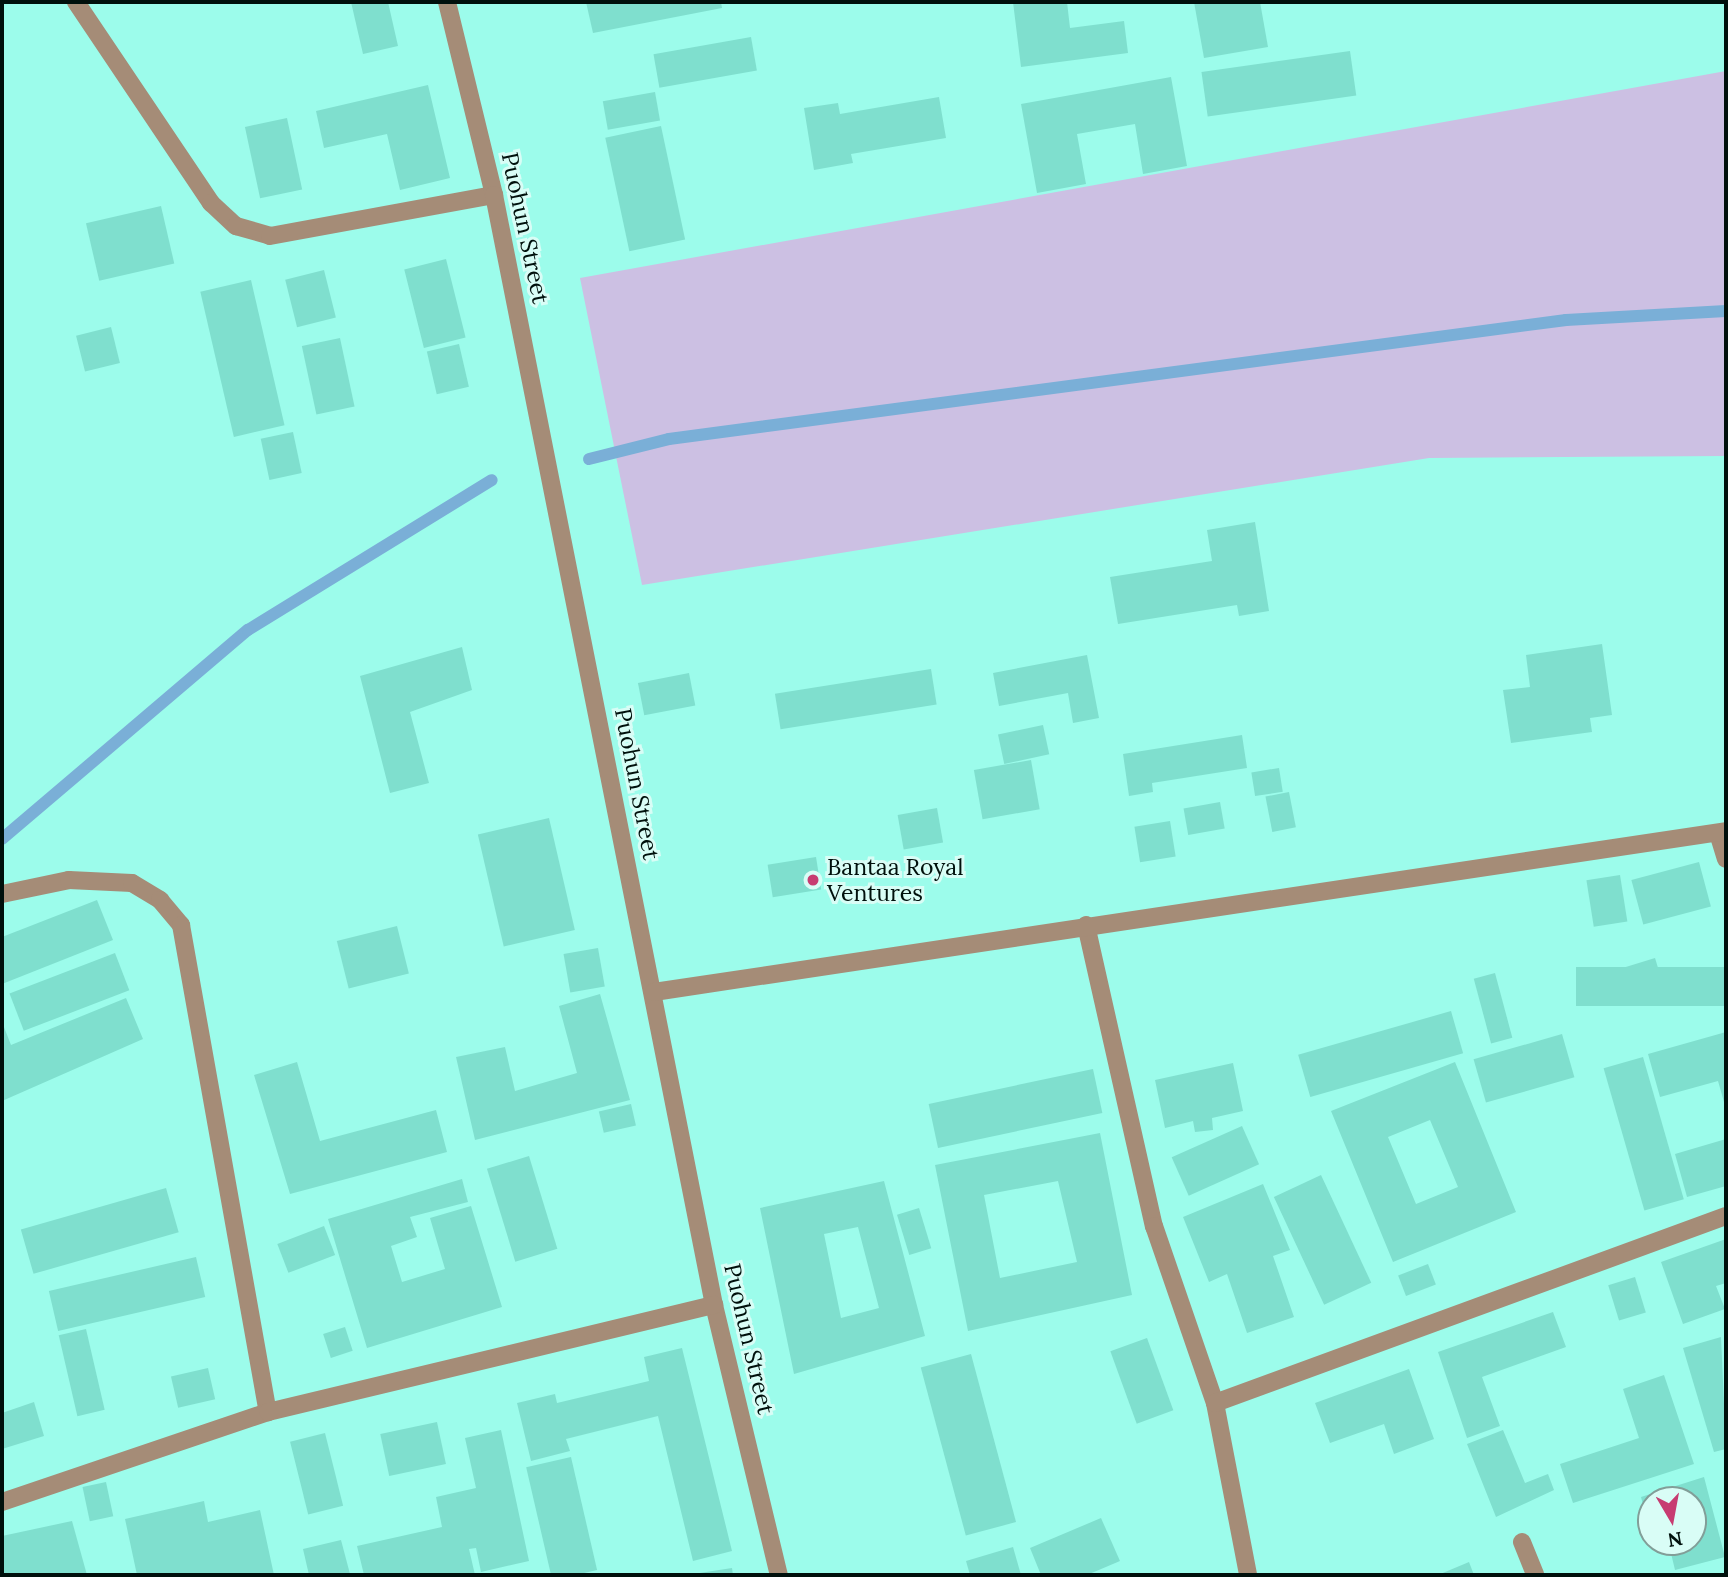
<!DOCTYPE html>
<html>
<head>
<meta charset="utf-8">
<style>
	body { margin:0 }
	#map { position:relative; width:1728px; height:1577px; overflow:hidden; background:#9cfceb; font-family:Lora,serif }
	div>[style] { position:absolute }
	.green>* { inset:0; background:#ccc0e3 }
	.stream>* { height:12px; margin:-6px; padding:0 6px; transform-origin:6px; border-radius:6px; background:#7aafd7 }
	.building>* { inset:0; background:#7fdfce; transform-origin:0 0 }
	.minor>* { height:18px; margin:-9px; padding:0 9px; transform-origin:9px; border-radius:9px; background:#a58c77 }
	.dots>* { width:19px; height:19px; translate:-50% -50%; box-sizing:border-box; border:4px solid #d9fdf6; border-radius:50% }
	span { translate:-50% -50%; white-space:nowrap; text-align:center; line-height:1.15; -webkit-text-stroke:6px #d9fdf6; paint-order:stroke }
	.street-label { font-size:23px; color:#00100c }
	.poi-label { font-size:23px; color:#00100c }
	.left { translate:0 -50%; text-align:left }
	.frame { position:absolute; inset:0; border:4px solid #00100c; pointer-events:none }
	.north { position:absolute; left:1637px; top:1486px; width:70px; height:70px; box-sizing:border-box; background:#d9fdf6; border:2px solid #829e98; border-radius:50%; rotate:170deg; font-size:19px; font-weight:700; line-height:28px; text-align:center; color:#00100c }
	.north::after { content:''; display:block; margin:auto; width:24px; height:32px; background:#c73c71; clip-path:polygon(50% 0,100% 100%,50% 72%,0 100%) }
</style>
</head>
<body>
<div id="map">
	<div class="green">
		<i style="clip-path:polygon(1726px 71px,1726px 456px,1429px 458px,642px 585px,580px 278px)"></i>
	</div>
	<div class="stream">
		<i style="left:589px;top:459px;width:82px;rotate:-14deg"></i>
		<i style="left:669px;top:439px;width:905px;rotate:-7.56deg"></i>
		<i style="left:1566px;top:320px;width:160px;rotate:-3.2deg"></i>
		<i style="left:2px;top:839px;width:323px;rotate:-40.4deg"></i>
		<i style="left:248px;top:630px;width:286px;rotate:-31.6deg"></i>
	</div>
	<div class="building">
		<i style="clip-path:polygon(351px 2px,388px 2px,398px 46px,363px 54px)"></i>
		<i style="clip-path:polygon(586px 2px,721px 2px,722px 8px,593px 33px)"></i>
		<i style="clip-path:polygon(1013px 2px,1067px 2px,1070px 28px,1124px 21px,1128px 53px,1021px 67px)"></i>
		<i style="clip-path:polygon(1194px 2px,1260px 2px,1268px 47px,1204px 58px)"></i>
		<i style="left:751px;top:37px;width:34px;height:99px;rotate:80deg"></i>
		<i style="left:1350px;top:51px;width:45px;height:150px;rotate:82deg"></i>
		<i style="clip-path:polygon(1171px 77px,1187px 166px,1143px 174px,1135px 124px,1077px 134px,1086px 184px,1037px 193px,1021px 104px)"></i>
		<i style="clip-path:polygon(428px 85px,450px 178px,400px 190px,387px 134px,324px 148px,316px 111px)"></i>
		<i style="left:655px;top:92px;width:29px;height:53px;rotate:80deg"></i>
		<i style="clip-path:polygon(939px 97px,946px 138px,851px 154px,853px 163px,814px 170px,804px 108px,838px 103px,840px 114px)"></i>
		<i style="left:287px;top:118px;width:73px;height:43px;rotate:78deg"></i>
		<i style="left:661px;top:126px;width:116px;height:57px;rotate:78deg"></i>
		<i style="left:161px;top:206px;width:59px;height:77px;rotate:77deg"></i>
		<i style="left:446px;top:259px;width:81px;height:43px;rotate:76deg"></i>
		<i style="left:324px;top:270px;width:49px;height:40px;rotate:76deg"></i>
		<i style="left:251px;top:280px;width:149px;height:52px;rotate:77deg"></i>
		<i style="left:111px;top:327px;width:37px;height:36px;rotate:76deg"></i>
		<i style="left:340px;top:338px;width:70px;height:39px;rotate:78deg"></i>
		<i style="left:459px;top:344px;width:44px;height:33px;rotate:77deg"></i>
		<i style="left:293px;top:432px;width:42px;height:33px;rotate:78deg"></i>
		<i style="clip-path:polygon(1255px 522px,1269px 611px,1239px 616px,1237px 605px,1118px 624px,1110px 577px,1212px 561px,1207px 530px)"></i>
		<i style="clip-path:polygon(1602px 644px,1612px 715px,1590px 718px,1592px 732px,1511px 743px,1503px 690px,1530px 687px,1526px 655px)"></i>
		<i style="clip-path:polygon(462px 647px,472px 690px,410px 712px,429px 783px,390px 793px,360px 676px)"></i>
		<i style="clip-path:polygon(1087px 655px,1099px 718px,1073px 723px,1068px 693px,999px 706px,993px 673px)"></i>
		<i style="left:931px;top:669px;width:36px;height:158px;rotate:81deg"></i>
		<i style="left:689px;top:673px;width:33px;height:52px;rotate:79deg"></i>
		<i style="left:1043px;top:725px;width:30px;height:46px;rotate:78deg"></i>
		<i style="clip-path:polygon(1242px 735px,1247px 768px,1152px 783px,1153px 792px,1129px 796px,1123px 754px)"></i>
		<i style="left:1031px;top:760px;width:50px;height:58px;rotate:80deg"></i>
		<i style="left:1279px;top:768px;width:24px;height:28px;rotate:81deg"></i>
		<i style="left:1289px;top:792px;width:36px;height:24px;rotate:79deg"></i>
		<i style="left:1220px;top:802px;width:27px;height:37px;rotate:80deg"></i>
		<i style="left:937px;top:808px;width:35px;height:40px;rotate:80deg"></i>
		<i style="left:549px;top:818px;width:115px;height:73px;rotate:77deg"></i>
		<i style="left:1170px;top:821px;width:36px;height:36px;rotate:81deg"></i>
		<i style="left:816px;top:857px;width:33px;height:49px;rotate:81deg"></i>
		<i style="left:1699px;top:862px;width:46px;height:70px;rotate:75deg"></i>
		<i style="left:1620px;top:875px;width:47px;height:34px;rotate:81deg"></i>
		<i style="clip-path:polygon(97px 900px,113px 940px,2px 984px,2px 937px)"></i>
		<i style="left:397px;top:926px;width:49px;height:62px;rotate:76deg"></i>
		<i style="left:598px;top:948px;width:39px;height:35px;rotate:80deg"></i>
		<i style="left:115px;top:953px;width:40px;height:113px;rotate:69deg"></i>
		<i style="left:1655px;top:958px;width:27px;height:34px;rotate:73deg"></i>
		<i style="left:1726px;top:967px;width:39px;height:150px;rotate:90deg"></i>
		<i style="left:1495px;top:973px;width:67px;height:22px;rotate:75deg"></i>
		<i style="clip-path:polygon(600px 994px,630px 1100px,475px 1140px,456px 1057px,505px 1047px,515px 1091px,577px 1073px,559px 1006px)"></i>
		<i style="clip-path:polygon(126px 998px,143px 1039px,2px 1101px,2px 1022px,11px 1045px)"></i>
		<i style="left:1451px;top:1011px;width:44px;height:159px;rotate:74deg"></i>
		<i style="clip-path:polygon(1726px 1032px,1726px 1109px,1718px 1081px,1660px 1097px,1648px 1054px)"></i>
		<i style="left:1562px;top:1034px;width:45px;height:92px;rotate:74deg"></i>
		<i style="left:1643px;top:1057px;width:148px;height:41px;rotate:74deg"></i>
		<i style="clip-path:polygon(297px 1062px,320px 1141px,436px 1110px,447px 1152px,290px 1194px,254px 1075px)"></i>
		<i style="clip-path:polygon(evenodd,1455px 1062px,1516px 1212px,1393px 1262px,1331px 1111px,1455px 1062px,1430px 1120px,1458px 1187px,1416px 1204px,1388px 1137px,1430px 1120px)"></i>
		<i style="clip-path:polygon(1233px 1063px,1243px 1111px,1212px 1118px,1213px 1130px,1195px 1132px,1193px 1121px,1165px 1128px,1155px 1080px)"></i>
		<i style="left:1093px;top:1069px;width:45px;height:168px;rotate:78deg"></i>
		<i style="left:631px;top:1104px;width:22px;height:33px;rotate:77deg"></i>
		<i style="left:1242px;top:1126px;width:42px;height:77px;rotate:66deg"></i>
		<i style="clip-path:polygon(evenodd,1100px 1133px,1132px 1295px,968px 1331px,935px 1165px,1100px 1133px,1058px 1181px,1077px 1262px,1000px 1278px,984px 1195px,1058px 1181px)"></i>
		<i style="clip-path:polygon(1726px 1139px,1726px 1186px,1687px 1197px,1675px 1154px)"></i>
		<i style="left:529px;top:1156px;width:97px;height:44px;rotate:73deg"></i>
		<i style="left:1321px;top:1175px;width:119px;height:52px;rotate:65deg"></i>
		<i style="clip-path:polygon(462px 1179px,468px 1202px,410px 1217px,417px 1237px,391px 1246px,402px 1282px,445px 1269px,430px 1218px,471px 1206px,502px 1307px,367px 1348px,328px 1219px)"></i>
		<i style="clip-path:polygon(evenodd,884px 1181px,925px 1336px,794px 1374px,760px 1208px,884px 1181px,858px 1227px,879px 1308px,841px 1318px,824px 1234px,858px 1227px)"></i>
		<i style="clip-path:polygon(1263px 1184px,1290px 1250px,1273px 1256px,1294px 1317px,1247px 1333px,1227px 1274px,1209px 1282px,1183px 1217px)"></i>
		<i style="left:166px;top:1188px;width:46px;height:151px;rotate:74deg"></i>
		<i style="left:919px;top:1208px;width:42px;height:23px;rotate:73deg"></i>
		<i style="left:324px;top:1226px;width:31px;height:50px;rotate:69deg"></i>
		<i style="clip-path:polygon(1726px 1239px,1726px 1283px,1716px 1286px,1725px 1309px,1683px 1324px,1661px 1262px)"></i>
		<i style="left:196px;top:1257px;width:41px;height:151px;rotate:77deg"></i>
		<i style="left:1428px;top:1264px;width:22px;height:32px;rotate:69deg"></i>
		<i style="left:1635px;top:1277px;width:37px;height:28px;rotate:73deg"></i>
		<i style="clip-path:polygon(1553px 1312px,1566px 1347px,1482px 1377px,1500px 1426px,1467px 1438px,1438px 1352px)"></i>
		<i style="left:345px;top:1327px;width:25px;height:23px;rotate:72deg"></i>
		<i style="left:86px;top:1329px;width:83px;height:28px;rotate:77deg"></i>
		<i style="clip-path:polygon(1721px 1337px,1726px 1449px,1714px 1452px,1683px 1348px)"></i>
		<i style="left:1147px;top:1338px;width:77px;height:39px;rotate:70deg"></i>
		<i style="clip-path:polygon(682px 1348px,732px 1551px,693px 1561px,658px 1416px,566px 1439px,570px 1451px,531px 1461px,517px 1403px,555px 1394px,557px 1403px,649px 1381px,644px 1357px)"></i>
		<i style="left:971px;top:1354px;width:174px;height:52px;rotate:75deg"></i>
		<i style="left:208px;top:1368px;width:32px;height:38px;rotate:77deg"></i>
		<i style="clip-path:polygon(1409px 1369px,1434px 1439px,1394px 1454px,1384px 1424px,1330px 1443px,1315px 1403px)"></i>
		<i style="clip-path:polygon(1664px 1375px,1694px 1464px,1573px 1503px,1560px 1464px,1639px 1438px,1623px 1389px)"></i>
		<i style="clip-path:polygon(34px 1402px,44px 1436px,2px 1449px,2px 1413px)"></i>
		<i style="left:437px;top:1422px;width:43px;height:58px;rotate:78deg"></i>
		<i style="clip-path:polygon(501px 1430px,529px 1561px,481px 1572px,476px 1548px,469px 1549px,475px 1575px,364px 1575px,357px 1546px,442px 1527px,436px 1497px,476px 1488px,465px 1438px)"></i>
		<i style="clip-path:polygon(1503px 1430px,1525px 1483px,1548px 1474px,1554px 1490px,1496px 1517px,1467px 1444px)"></i>
		<i style="left:325px;top:1433px;width:75px;height:36px;rotate:76deg"></i>
		<i style="left:571px;top:1457px;width:116px;height:46px;rotate:77deg"></i>
		<i style="clip-path:polygon(1704px 1477px,1725px 1557px,1675px 1570px,1669px 1545px,1655px 1549px,1653px 1542px,1693px 1542px,1693px 1500px,1651px 1500px,1650px 1531px,1641px 1497px)"></i>
		<i style="left:106px;top:1482px;width:35px;height:24px;rotate:78deg"></i>
		<i style="clip-path:polygon(204px 1501px,208px 1522px,260px 1510px,274px 1575px,137px 1575px,125px 1519px)"></i>
		<i style="clip-path:polygon(1101px 1518px,1120px 1561px,1087px 1575px,1041px 1575px,1030px 1548px)"></i>
		<i style="clip-path:polygon(72px 1521px,87px 1575px,2px 1575px,2px 1536px)"></i>
		<i style="clip-path:polygon(341px 1540px,350px 1574px,309px 1575px,303px 1549px)"></i>
		<i style="clip-path:polygon(1013px 1547px,1021px 1575px,970px 1575px,966px 1561px)"></i>
		<i style="clip-path:polygon(1469px 1562px,1474px 1575px,1438px 1575px)"></i>
		<i style="clip-path:polygon(732px 1568px,733px 1575px,693px 1575px,693px 1574px)"></i>
	</div>
	<div class="minor">
		<i style="left:76px;top:2px;width:242px;rotate:56.1deg"></i>
		<i style="left:211px;top:203px;width:34px;rotate:43deg"></i>
		<i style="left:236px;top:226px;width:35px;rotate:16deg"></i>
		<i style="left:270px;top:236px;width:228px;rotate:-10.4deg"></i>
		<i style="left:447px;top:2px;width:199px;rotate:76.3deg"></i>
		<i style="left:494px;top:195px;width:1132px;rotate:78.79deg"></i>
		<i style="left:714px;top:1305px;width:278px;rotate:76.5deg"></i>
		<i style="left:1718px;top:833px;width:27px;rotate:73deg"></i>
		<i style="left:2px;top:894px;width:68px;rotate:-11.8deg"></i>
		<i style="left:69px;top:880px;width:63px;rotate:2.7deg"></i>
		<i style="left:132px;top:883px;width:33px;rotate:31deg"></i>
		<i style="left:160px;top:900px;width:33px;rotate:50deg"></i>
		<i style="left:181px;top:925px;width:495px;rotate:79.9deg"></i>
		<i style="left:1086px;top:925px;width:309px;rotate:77.3deg"></i>
		<i style="left:1154px;top:1226px;width:187px;rotate:71deg"></i>
		<i style="left:1215px;top:1403px;width:175px;rotate:79.1deg"></i>
		<i style="left:654px;top:992px;width:1084px;rotate:-8.54deg"></i>
		<i style="left:1215px;top:1403px;width:544px;rotate:-20.1deg"></i>
		<i style="left:2px;top:1502px;width:281px;rotate:-18.7deg"></i>
		<i style="left:268px;top:1412px;width:459px;rotate:-13.5deg"></i>
		<i style="left:1522px;top:1542px;width:35px;rotate:68deg"></i>
	</div>
	<div class="dots">
		<i style="left:813px;top:880px;background:#c73c71"></i>
	</div>
	<div class="street-label">
		<span style="left:525px;top:228px;rotate:78deg">Puohun Street</span>
		<span style="left:637px;top:784px;rotate:79deg">Puohun Street</span>
		<span style="left:749px;top:1339px;rotate:77deg">Puohun Street</span>
	</div>
	<div class="poi-label">
		<span class="left" style="left:827px;top:880px">Bantaa Royal<br>Ventures</span>
	</div>
	<div class="frame"></div>
	<div class="north">N</div>
</div>
</body>
</html>
